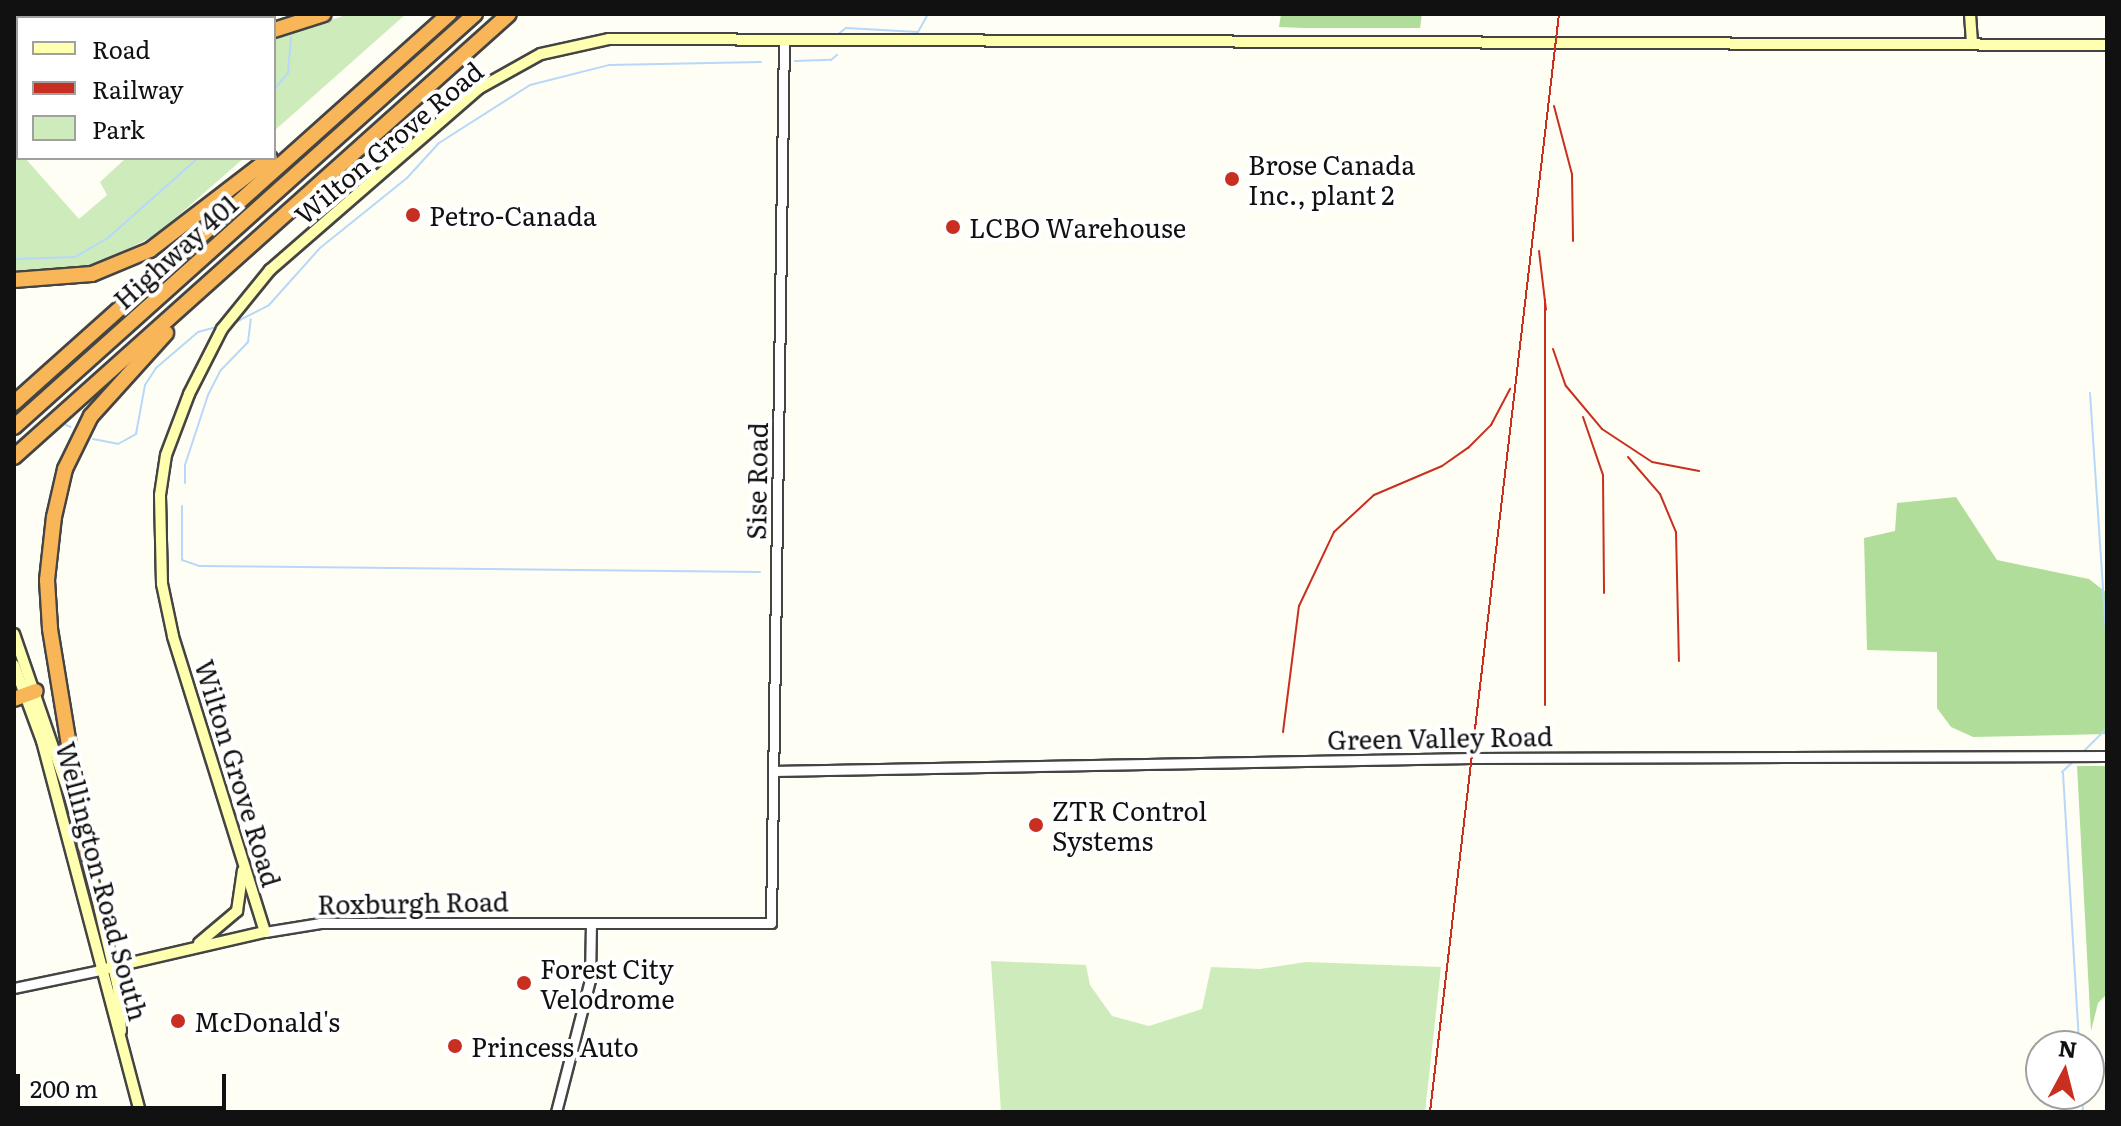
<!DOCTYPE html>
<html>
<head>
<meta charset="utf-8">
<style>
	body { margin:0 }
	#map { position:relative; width:2121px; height:1126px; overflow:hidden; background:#fffef4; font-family:Literata,serif }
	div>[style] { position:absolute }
	.green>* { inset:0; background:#ceecbb }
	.forest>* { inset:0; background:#b0de9a }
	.stream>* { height:2px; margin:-1px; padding:0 1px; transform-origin:1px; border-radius:1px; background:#b7d8f9 }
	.roads { filter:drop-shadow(2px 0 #444) drop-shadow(-2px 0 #444) drop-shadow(0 2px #444) drop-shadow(0 -2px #444) }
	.tertiary>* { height:9px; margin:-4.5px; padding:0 4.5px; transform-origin:4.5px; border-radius:4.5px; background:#fff }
	.secondary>* { height:10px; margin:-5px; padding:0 5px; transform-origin:5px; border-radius:5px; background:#feffaf }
	.motorway>* { height:14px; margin:-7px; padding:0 7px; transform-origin:7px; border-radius:7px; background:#f9b658 }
	.rail>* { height:2px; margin:-1px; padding:0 1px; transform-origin:1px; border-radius:1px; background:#c82f21 }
	.dots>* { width:22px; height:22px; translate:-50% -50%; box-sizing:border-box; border:4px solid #fff; border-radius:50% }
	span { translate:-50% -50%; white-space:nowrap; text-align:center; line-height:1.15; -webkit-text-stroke:8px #fff; paint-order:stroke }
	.street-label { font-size:26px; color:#111 }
	.poi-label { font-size:26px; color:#111 }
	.left { translate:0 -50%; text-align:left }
	.frame { position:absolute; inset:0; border:16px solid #111; pointer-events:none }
	.legend { position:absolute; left:16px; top:16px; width:260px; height:144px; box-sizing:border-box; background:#fff; border:2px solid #a0a0a0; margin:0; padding:10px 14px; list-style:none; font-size:24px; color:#111 }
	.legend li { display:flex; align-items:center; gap:16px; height:40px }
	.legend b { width:40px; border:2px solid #a0a0a0 }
	.north { position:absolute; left:2025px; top:1030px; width:80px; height:80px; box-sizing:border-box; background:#fff; border:2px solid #a0a0a0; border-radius:50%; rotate:7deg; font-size:22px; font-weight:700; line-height:32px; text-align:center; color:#111 }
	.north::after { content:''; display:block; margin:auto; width:28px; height:36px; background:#c82f21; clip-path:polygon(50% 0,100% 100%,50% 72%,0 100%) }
	.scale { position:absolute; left:16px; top:1074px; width:210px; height:36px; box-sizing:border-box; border:4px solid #111; border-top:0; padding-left:10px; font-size:24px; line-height:28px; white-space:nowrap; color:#111; -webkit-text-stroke:6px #fff; paint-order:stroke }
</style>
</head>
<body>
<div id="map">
	<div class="green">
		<i style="clip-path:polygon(110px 14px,280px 14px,110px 18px)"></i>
		<i style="clip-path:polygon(350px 14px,406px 14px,274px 131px,274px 37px)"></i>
		<i style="clip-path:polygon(14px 146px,18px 158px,25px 158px,79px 219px,107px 195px,100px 182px,126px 158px,244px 158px,156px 235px,89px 268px,33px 274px,14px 270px)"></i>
		<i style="clip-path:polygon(991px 961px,1086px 965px,1090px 985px,1112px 1016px,1149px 1026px,1202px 1009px,1211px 967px,1260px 969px,1306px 962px,1441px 967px,1425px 1112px,1001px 1112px)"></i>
	</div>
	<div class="forest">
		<i style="clip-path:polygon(1281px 14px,1422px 14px,1420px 28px,1304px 28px,1279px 27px)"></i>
		<i style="clip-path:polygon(1956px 497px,1997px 560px,2089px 579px,2107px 593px,2107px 734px,1973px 737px,1951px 727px,1937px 708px,1937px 652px,1867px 650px,1864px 538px,1895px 531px,1897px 503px)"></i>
		<i style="clip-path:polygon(2077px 766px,2107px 766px,2107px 994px,2098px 1003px,2091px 1031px)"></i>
	</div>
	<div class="stream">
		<i style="left:837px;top:35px;width:11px;rotate:-38deg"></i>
		<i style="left:846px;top:28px;width:72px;rotate:3.2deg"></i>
		<i style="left:918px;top:32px;width:21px;rotate:-61deg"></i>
		<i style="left:14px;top:59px;width:4px"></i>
		<i style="left:795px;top:61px;width:36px;rotate:-2deg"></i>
		<i style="left:831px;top:60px;width:8px;rotate:-40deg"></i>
		<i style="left:274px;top:90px;width:22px;rotate:-51deg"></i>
		<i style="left:288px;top:73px;width:36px;rotate:-85deg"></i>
		<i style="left:14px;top:259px;width:61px;rotate:-1.9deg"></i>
		<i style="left:75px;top:257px;width:39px;rotate:-30deg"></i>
		<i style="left:109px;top:237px;width:119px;rotate:-41.6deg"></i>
		<i style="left:234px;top:323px;width:39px;rotate:-27deg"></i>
		<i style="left:269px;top:305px;width:76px;rotate:-48.2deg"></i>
		<i style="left:320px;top:248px;width:112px;rotate:-38.8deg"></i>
		<i style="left:407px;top:178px;width:47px;rotate:-47.6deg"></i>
		<i style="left:439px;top:143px;width:108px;rotate:-32.5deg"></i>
		<i style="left:530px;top:85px;width:81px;rotate:-14.2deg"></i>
		<i style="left:609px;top:65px;width:152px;rotate:-1.1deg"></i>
		<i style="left:2090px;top:393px;width:254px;rotate:86.2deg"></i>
		<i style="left:66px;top:425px;width:5px;rotate:22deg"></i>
		<i style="left:93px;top:439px;width:25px;rotate:11deg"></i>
		<i style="left:118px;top:444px;width:21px;rotate:-29deg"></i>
		<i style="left:136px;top:434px;width:50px;rotate:-79.6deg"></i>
		<i style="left:145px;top:385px;width:20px;rotate:-57deg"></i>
		<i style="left:156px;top:368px;width:55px;rotate:-40.6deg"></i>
		<i style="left:198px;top:332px;width:20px;rotate:-15deg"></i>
		<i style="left:185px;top:483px;width:18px;rotate:-90deg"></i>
		<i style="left:185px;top:465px;width:74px;rotate:-71.8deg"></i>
		<i style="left:208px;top:395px;width:28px;rotate:-63deg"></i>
		<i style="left:221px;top:370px;width:39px;rotate:-46deg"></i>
		<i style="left:248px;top:342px;width:23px;rotate:-83deg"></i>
		<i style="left:182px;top:506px;width:54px;rotate:90deg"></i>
		<i style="left:182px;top:560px;width:18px;rotate:19deg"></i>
		<i style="left:199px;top:566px;width:561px;rotate:0.61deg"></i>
		<i style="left:2082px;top:753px;width:35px;rotate:-45deg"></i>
		<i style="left:2062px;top:772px;width:18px;rotate:-43deg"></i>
		<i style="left:2063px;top:773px;width:273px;rotate:86.6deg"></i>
		<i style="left:2082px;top:1094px;width:18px;rotate:87deg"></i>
	</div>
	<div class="roads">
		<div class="tertiary">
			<i style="left:14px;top:38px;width:4px"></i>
			<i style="left:14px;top:46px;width:4px"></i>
			<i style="left:773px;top:771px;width:699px;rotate:-1.07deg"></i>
			<i style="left:1472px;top:758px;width:635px;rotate:-0.18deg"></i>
			<i style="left:265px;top:932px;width:56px;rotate:-9.3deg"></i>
			<i style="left:320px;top:923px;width:451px"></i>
			<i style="left:771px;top:923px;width:883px;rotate:-89.16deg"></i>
			<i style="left:14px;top:988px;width:88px;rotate:-11.8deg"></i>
			<i style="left:556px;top:1112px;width:136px;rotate:-75.6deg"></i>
			<i style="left:590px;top:980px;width:57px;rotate:-89deg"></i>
		</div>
		<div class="secondary">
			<i style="left:1970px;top:14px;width:30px;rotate:86deg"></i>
			<i style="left:14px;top:634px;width:184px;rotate:71deg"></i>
			<i style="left:14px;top:665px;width:81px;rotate:69.8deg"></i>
			<i style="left:42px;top:741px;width:384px;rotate:75.2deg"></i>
			<i style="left:85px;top:846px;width:146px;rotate:76.9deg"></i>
			<i style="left:118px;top:988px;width:43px;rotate:86deg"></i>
			<i style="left:199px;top:943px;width:50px;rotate:-40.1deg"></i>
			<i style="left:237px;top:911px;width:41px;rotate:-81.7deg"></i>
			<i style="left:100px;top:970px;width:169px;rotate:-13deg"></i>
			<i style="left:265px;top:932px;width:310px;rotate:-107.3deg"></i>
			<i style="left:173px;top:636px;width:53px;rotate:-101.9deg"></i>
			<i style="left:162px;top:584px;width:89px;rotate:-91.3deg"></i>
			<i style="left:160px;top:495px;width:40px;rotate:-81.5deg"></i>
			<i style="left:166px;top:455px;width:65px;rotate:-69.3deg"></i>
			<i style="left:189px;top:394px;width:73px;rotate:-63.1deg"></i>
			<i style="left:222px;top:329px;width:76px;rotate:-50.9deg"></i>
			<i style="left:270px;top:270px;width:276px;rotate:-41deg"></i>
			<i style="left:478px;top:89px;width:72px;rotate:-29.1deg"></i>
			<i style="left:541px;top:54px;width:70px;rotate:-12.4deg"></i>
			<i style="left:609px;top:39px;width:1498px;rotate:0.23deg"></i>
		</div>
		<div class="motorway">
			<i style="left:274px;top:30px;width:52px;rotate:-17.7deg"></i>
			<i style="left:14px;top:280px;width:78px;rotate:-4.4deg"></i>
			<i style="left:92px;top:274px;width:63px;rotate:-22.5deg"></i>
			<i style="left:150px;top:250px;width:151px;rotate:-37.5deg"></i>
			<i style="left:14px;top:403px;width:584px;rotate:-41.8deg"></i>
			<i style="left:14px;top:427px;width:619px;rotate:-41.86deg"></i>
			<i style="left:14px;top:457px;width:664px;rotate:-41.83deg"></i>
			<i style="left:14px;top:699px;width:23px;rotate:-20deg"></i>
			<i style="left:86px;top:849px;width:224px;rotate:-99.3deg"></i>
			<i style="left:50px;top:628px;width:48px;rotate:-93.6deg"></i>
			<i style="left:47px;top:580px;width:63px;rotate:-83.7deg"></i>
			<i style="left:54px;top:517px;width:49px;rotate:-77.1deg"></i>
			<i style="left:65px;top:469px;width:59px;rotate:-63.9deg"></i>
			<i style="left:91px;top:416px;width:112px;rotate:-47.9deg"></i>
		</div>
	</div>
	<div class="rail">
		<i style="left:1554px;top:106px;width:70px;rotate:75.2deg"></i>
		<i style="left:1572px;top:174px;width:67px;rotate:89.1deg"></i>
		<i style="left:1539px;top:251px;width:59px;rotate:83.2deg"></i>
		<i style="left:1545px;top:300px;width:405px;rotate:90deg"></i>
		<i style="left:1553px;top:349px;width:39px;rotate:71deg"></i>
		<i style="left:1566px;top:386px;width:56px;rotate:50.1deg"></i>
		<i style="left:1602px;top:429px;width:60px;rotate:33.4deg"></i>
		<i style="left:1652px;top:462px;width:48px;rotate:10.8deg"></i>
		<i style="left:1583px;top:417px;width:61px;rotate:71deg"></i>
		<i style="left:1603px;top:475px;width:118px;rotate:89.5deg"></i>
		<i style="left:1628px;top:457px;width:49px;rotate:49.1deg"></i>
		<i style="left:1660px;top:494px;width:41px;rotate:67.2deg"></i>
		<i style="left:1676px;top:532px;width:129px;rotate:88.7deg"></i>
		<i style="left:1283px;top:732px;width:127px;rotate:-82.8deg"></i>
		<i style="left:1299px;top:606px;width:82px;rotate:-64.7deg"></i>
		<i style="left:1334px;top:532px;width:54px;rotate:-42.8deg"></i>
		<i style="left:1374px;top:495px;width:74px;rotate:-23.1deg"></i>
		<i style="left:1442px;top:466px;width:32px;rotate:-35deg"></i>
		<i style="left:1468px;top:448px;width:33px;rotate:-45deg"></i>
		<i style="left:1491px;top:425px;width:41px;rotate:-62.2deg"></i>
		<i style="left:1430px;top:1112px;width:1106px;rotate:-83.3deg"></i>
	</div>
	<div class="dots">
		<i style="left:1232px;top:179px;background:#c82f21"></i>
		<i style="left:413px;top:215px;background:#c82f21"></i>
		<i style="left:953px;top:227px;background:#c82f21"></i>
		<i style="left:1036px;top:825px;background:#c82f21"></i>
		<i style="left:524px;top:983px;background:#c82f21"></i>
		<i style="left:178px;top:1021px;background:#c82f21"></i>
		<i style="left:455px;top:1046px;background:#c82f21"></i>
	</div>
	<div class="street-label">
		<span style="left:388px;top:142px;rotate:-40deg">Wilton Grove Road</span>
		<span style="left:175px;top:251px;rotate:-42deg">Highway 401</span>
		<span style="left:756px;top:481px;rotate:-89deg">Sise Road</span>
		<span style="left:1440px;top:737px;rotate:-1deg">Green Valley Road</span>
		<span style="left:239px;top:773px;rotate:73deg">Wilton Grove Road</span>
		<span style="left:103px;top:881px;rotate:75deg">Wellington Road South</span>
		<span style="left:413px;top:902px;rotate:-1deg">Roxburgh Road</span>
	</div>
	<div class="poi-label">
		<span class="left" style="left:1248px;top:179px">Brose Canada<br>Inc., plant 2</span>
		<span class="left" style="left:429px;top:215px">Petro-Canada</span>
		<span class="left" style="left:969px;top:227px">LCBO Warehouse</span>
		<span class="left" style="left:1052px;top:825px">ZTR Control<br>Systems</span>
		<span class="left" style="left:540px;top:983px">Forest City<br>Velodrome</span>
		<span class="left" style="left:194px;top:1021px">McDonald's</span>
		<span class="left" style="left:471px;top:1046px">Princess Auto</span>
	</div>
	<div class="frame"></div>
	<ul class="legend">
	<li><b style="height:10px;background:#feffaf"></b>Road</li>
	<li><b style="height:10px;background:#c82f21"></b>Railway</li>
	<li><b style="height:22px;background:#ceecbb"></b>Park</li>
	</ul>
	<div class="north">N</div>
	<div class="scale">200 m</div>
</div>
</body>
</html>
